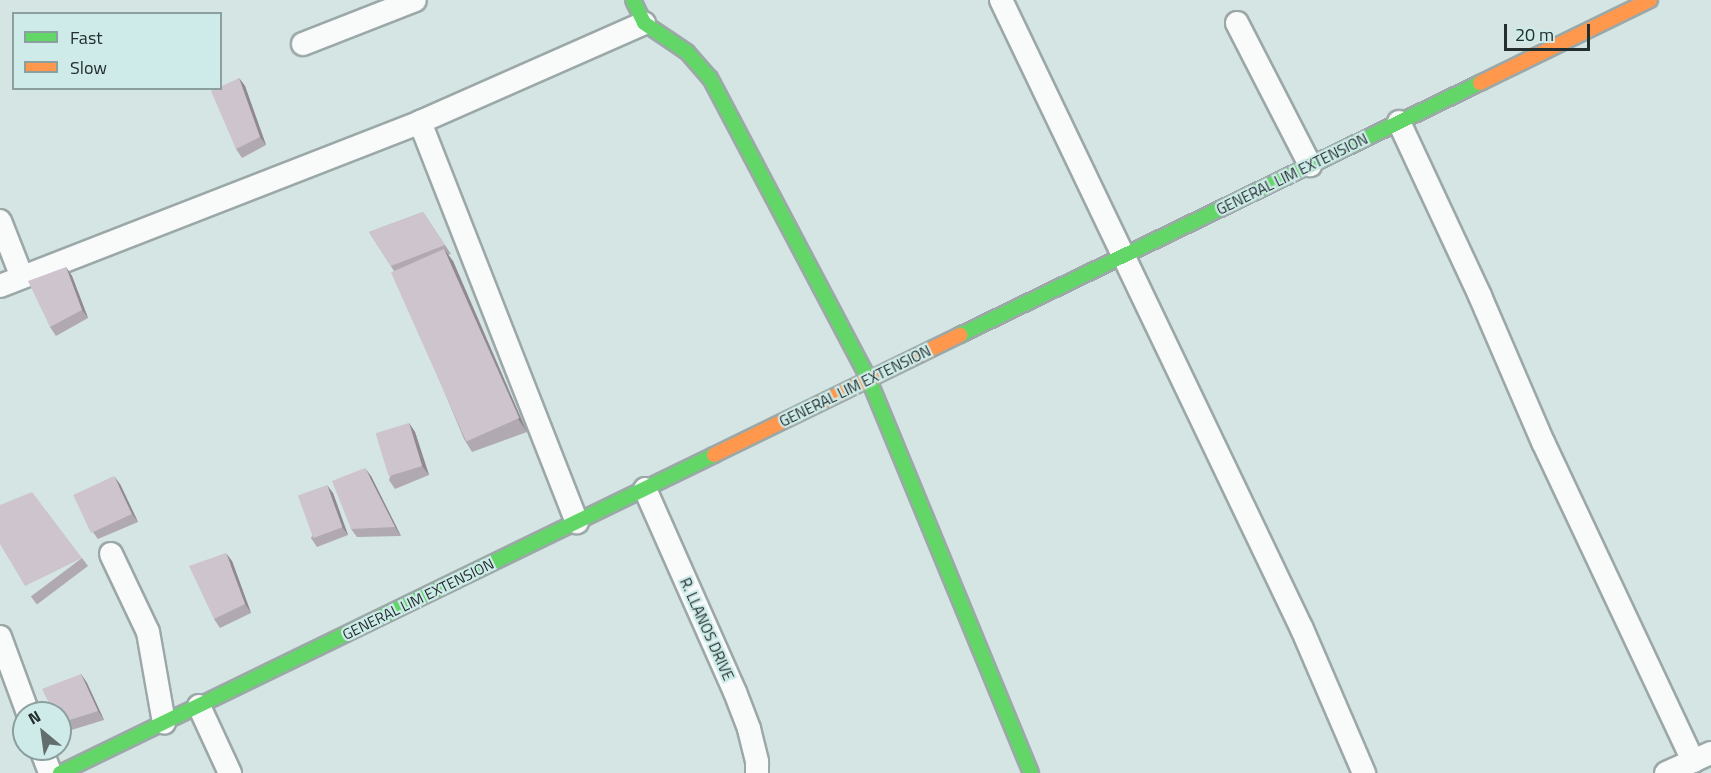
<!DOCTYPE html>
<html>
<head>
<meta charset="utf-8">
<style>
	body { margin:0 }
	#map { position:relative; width:1711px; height:773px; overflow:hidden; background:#d4e5e3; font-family:"Titillium Web",sans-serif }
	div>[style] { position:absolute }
	.roads { filter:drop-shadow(2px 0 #9ba8a7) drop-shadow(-2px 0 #9ba8a7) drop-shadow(0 2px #9ba8a7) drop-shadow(0 -2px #9ba8a7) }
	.street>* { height:22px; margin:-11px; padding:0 11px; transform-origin:11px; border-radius:11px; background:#f9fbfb }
	.fast>* { height:14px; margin:-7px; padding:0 7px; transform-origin:7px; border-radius:7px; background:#63d668 }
	.slow>* { height:14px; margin:-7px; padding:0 7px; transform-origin:7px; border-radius:7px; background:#ff974d }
	.wall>* { inset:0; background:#b1a9b1; transform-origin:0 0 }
	.shaded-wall>* { inset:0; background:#908990 }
	.building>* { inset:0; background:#cec4ce; transform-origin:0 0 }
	span { translate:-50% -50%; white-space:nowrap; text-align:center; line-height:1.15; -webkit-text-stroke:4.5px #ceebe9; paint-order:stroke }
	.street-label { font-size:15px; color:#232e2e }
	.legend { position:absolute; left:12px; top:12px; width:210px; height:78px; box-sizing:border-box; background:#ceebe9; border:2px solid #8a9f9e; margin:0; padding:8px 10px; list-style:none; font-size:18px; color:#232e2e }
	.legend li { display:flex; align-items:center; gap:12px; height:30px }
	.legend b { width:30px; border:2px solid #8a9f9e }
	.north { position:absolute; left:12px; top:701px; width:60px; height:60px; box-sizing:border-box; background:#ceebe9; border:2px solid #8a9f9e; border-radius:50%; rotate:331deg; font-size:16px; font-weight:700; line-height:24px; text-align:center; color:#232e2e }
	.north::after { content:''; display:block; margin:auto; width:21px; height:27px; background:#616e6d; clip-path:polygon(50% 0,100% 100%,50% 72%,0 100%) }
	.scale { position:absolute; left:1504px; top:24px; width:86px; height:27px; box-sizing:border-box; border:3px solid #232e2e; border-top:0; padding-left:8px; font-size:18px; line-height:21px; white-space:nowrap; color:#232e2e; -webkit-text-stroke:4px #ceebe9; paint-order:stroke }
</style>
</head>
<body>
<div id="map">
	<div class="roads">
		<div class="street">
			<i style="left:1001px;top:0;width:697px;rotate:64.43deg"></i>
			<i style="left:1302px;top:629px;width:157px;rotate:66.7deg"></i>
			<i style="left:1237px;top:23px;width:160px;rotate:62.8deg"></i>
			<i style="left:303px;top:44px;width:120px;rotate:-21.4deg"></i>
			<i style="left:420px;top:122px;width:430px;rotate:68.6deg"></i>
			<i style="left:1399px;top:122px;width:192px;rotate:65deg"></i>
			<i style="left:1480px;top:296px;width:159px;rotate:66.7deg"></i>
			<i style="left:1543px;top:442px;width:353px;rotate:64.8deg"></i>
			<i style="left:0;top:221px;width:60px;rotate:68.6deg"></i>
			<i style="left:0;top:286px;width:451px;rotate:-21.3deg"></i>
			<i style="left:420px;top:122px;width:245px;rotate:-23.8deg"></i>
			<i style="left:645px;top:489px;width:222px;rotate:66.1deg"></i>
			<i style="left:735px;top:692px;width:40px;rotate:69deg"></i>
			<i style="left:749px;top:729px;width:34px;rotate:76deg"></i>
			<i style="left:757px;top:762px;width:11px;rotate:90deg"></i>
			<i style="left:111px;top:554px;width:86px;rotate:64.6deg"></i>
			<i style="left:148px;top:632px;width:92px;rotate:80deg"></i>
			<i style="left:0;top:637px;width:81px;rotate:69.8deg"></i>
			<i style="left:199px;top:706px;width:74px;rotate:65.2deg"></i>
			<i style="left:41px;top:749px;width:26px;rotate:69deg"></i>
			<i style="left:1666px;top:773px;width:49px;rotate:-24deg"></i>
		</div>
		<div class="fast">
			<i style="left:633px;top:0;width:25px;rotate:64deg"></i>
			<i style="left:644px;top:23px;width:52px;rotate:34deg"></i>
			<i style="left:687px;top:52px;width:35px;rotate:49deg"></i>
			<i style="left:710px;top:78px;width:341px;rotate:62.2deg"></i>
			<i style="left:869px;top:380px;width:425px;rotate:67.6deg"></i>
			<i style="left:960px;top:335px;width:578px;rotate:-25.86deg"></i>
			<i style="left:60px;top:773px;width:727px;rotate:-25.93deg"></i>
		</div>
		<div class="slow">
			<i style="left:1480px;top:83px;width:189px;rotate:-26deg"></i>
			<i style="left:714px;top:455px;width:274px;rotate:-26deg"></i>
		</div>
	</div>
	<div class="wall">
		<i style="clip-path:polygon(239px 78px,245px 86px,266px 145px,242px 158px,236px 149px)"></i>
		<i style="clip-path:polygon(423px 212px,451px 254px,448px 255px,453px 261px,527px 432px,472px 452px,464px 439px,394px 271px,369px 232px)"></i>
		<i style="clip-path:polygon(66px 267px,72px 276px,88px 318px,56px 336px,50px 327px)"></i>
		<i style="clip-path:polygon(409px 423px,415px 432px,429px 475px,395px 489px,389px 480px)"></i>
		<i style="clip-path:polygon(371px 476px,401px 536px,357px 537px,351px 529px)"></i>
		<i style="clip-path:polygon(120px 484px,138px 522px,98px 539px,92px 531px)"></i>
		<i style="clip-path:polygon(333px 493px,348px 535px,317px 547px,311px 538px)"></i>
		<i style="left:82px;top:558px;width:10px;height:64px;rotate:53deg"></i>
		<i style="clip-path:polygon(232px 561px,251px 613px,220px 628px,214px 619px)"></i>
		<i style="clip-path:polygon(81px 674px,87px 683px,104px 720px,65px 732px,60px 725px,60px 713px)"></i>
	</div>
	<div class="shaded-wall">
		<i style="clip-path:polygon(239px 78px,245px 86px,266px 145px,260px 137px)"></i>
		<i style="clip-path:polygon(444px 249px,453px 261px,527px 432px,518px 419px)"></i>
		<i style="clip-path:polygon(66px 267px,72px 276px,88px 318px,82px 310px)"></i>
		<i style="clip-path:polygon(409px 423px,415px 432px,429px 475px,422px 466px)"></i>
		<i style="clip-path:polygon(365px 468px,371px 476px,401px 536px,395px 527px)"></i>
		<i style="clip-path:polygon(114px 476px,120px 484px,138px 522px,132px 514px)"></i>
		<i style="clip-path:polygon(327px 485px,333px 493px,348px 535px,342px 527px)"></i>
		<i style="clip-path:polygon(226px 553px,232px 561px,251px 613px,245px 604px)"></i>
		<i style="clip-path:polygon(81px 674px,87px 683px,104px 720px,98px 711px)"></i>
	</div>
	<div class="building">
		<i style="clip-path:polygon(239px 78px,260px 137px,236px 149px,211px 91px,217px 88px,220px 88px,220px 87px)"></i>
		<i style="clip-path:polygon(423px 212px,445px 245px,391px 266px,369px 232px)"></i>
		<i style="left:444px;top:249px;width:185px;height:58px;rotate:66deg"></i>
		<i style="clip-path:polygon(66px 267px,82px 310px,50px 327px,28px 281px)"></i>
		<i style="left:409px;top:423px;width:45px;height:35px;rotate:73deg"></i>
		<i style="clip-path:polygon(365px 468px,395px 527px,351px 529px,332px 481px)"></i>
		<i style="left:114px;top:476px;width:42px;height:45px;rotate:65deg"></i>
		<i style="left:327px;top:485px;width:45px;height:31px;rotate:70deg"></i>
		<i style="clip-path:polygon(32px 492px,82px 558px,25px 586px,0 544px,0 505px)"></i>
		<i style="clip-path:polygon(226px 553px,245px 604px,214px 619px,189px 566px)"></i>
		<i style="clip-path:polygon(81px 674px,98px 711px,60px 723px,60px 713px,54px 713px,42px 689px)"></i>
	</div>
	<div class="street-label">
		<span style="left:1292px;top:174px;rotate:-26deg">GENERAL LIM EXTENSION</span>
		<span style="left:855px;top:386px;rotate:-26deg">GENERAL LIM EXTENSION</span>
		<span style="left:418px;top:599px;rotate:-26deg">GENERAL LIM EXTENSION</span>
		<span style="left:707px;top:629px;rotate:66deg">R. LLANOS DRIVE</span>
	</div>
	<ul class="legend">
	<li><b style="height:8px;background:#63d668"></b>Fast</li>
	<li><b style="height:8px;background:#ff974d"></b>Slow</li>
	</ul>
	<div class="north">N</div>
	<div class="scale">20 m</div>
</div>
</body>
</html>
